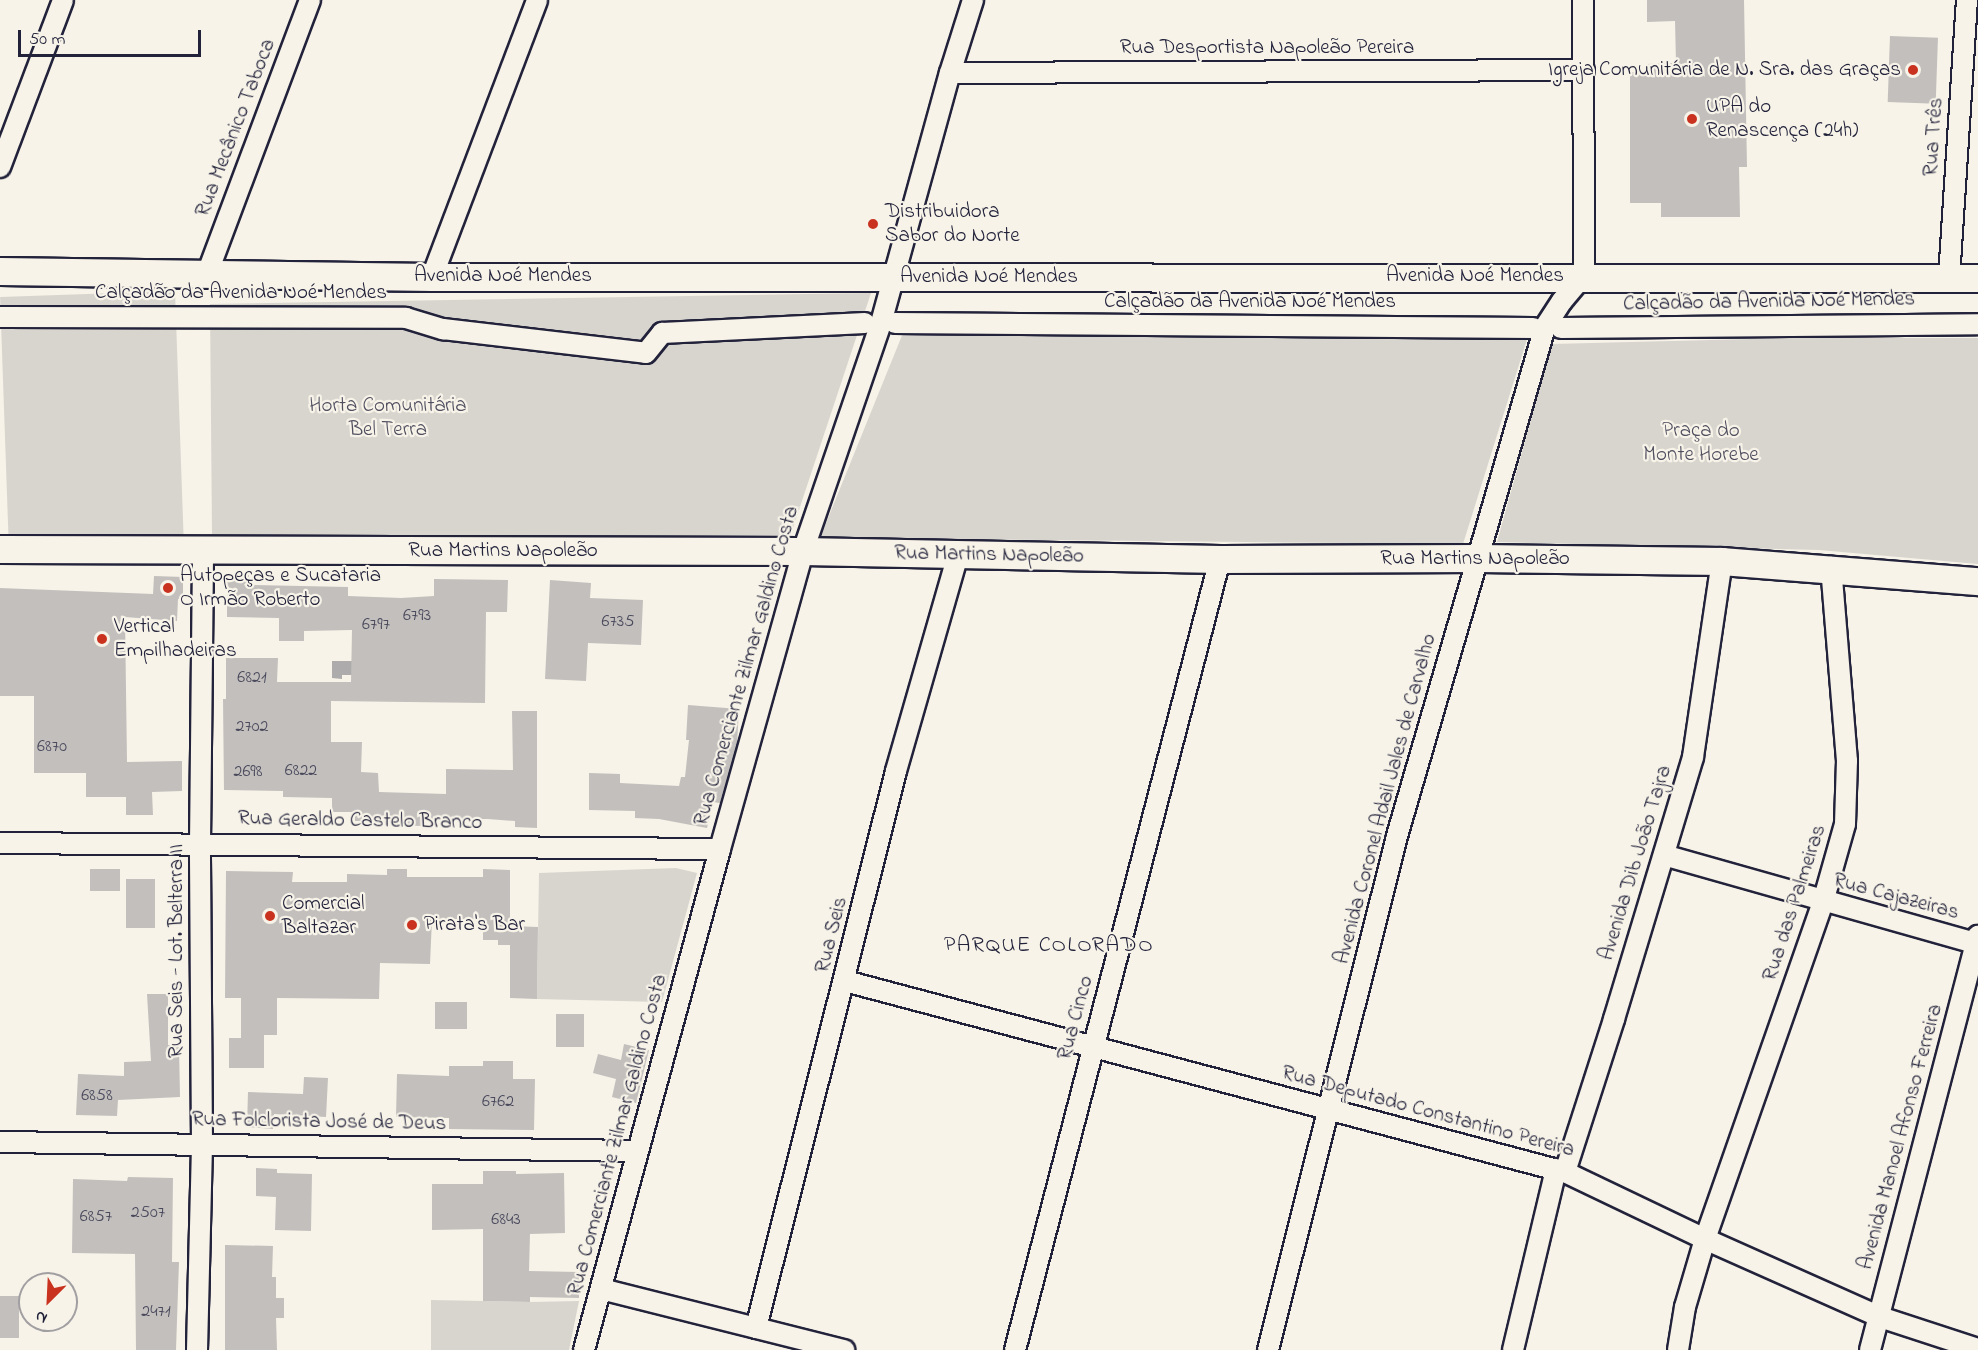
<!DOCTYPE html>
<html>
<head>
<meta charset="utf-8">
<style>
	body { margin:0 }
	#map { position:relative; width:1978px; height:1350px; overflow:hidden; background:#f7f3e8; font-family:"Indie Flower",sans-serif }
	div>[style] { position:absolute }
	.green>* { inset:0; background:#d8d5cf; transform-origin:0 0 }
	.water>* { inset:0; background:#aeabad }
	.building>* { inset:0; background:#c2bfbd; transform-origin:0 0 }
	.roads { filter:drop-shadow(2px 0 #22223b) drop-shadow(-2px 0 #22223b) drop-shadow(0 2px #22223b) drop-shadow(0 -2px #22223b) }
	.street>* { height:20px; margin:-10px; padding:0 10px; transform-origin:10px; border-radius:10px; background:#f7f3e8 }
	.secondary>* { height:27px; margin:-13.5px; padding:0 13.5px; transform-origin:13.5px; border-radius:13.5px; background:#f7f3e8 }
	.dots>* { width:16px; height:16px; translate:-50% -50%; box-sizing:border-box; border:3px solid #f7f3e8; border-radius:50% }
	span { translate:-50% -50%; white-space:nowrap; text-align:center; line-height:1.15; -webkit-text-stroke:4.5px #f7f3e8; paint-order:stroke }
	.number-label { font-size:18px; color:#4a495c }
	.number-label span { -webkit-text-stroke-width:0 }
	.street-label { font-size:21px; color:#22223b }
	.poi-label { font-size:21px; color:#22223b }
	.right { translate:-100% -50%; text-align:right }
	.left { translate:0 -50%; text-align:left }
	.park-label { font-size:21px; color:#504f60 }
	.neighbourhood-label { font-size:22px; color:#22223b; letter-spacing:1.5px }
	.north { position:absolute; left:18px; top:1272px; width:60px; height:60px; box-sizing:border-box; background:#f7f3e8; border:2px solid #a29fa3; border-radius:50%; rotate:204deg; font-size:16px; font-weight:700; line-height:24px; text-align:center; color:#22223b }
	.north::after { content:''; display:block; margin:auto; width:21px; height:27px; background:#c8321e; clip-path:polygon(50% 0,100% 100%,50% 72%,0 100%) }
	.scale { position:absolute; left:18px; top:30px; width:183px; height:27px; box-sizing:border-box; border:3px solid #22223b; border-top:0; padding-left:8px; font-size:18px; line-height:21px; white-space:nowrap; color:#22223b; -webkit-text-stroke:4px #f7f3e8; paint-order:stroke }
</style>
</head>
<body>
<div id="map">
	<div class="green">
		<i style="left:175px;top:291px;width:246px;height:175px;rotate:88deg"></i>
		<i style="clip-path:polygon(871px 293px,790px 537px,212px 535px,210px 304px)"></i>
		<i style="clip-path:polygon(903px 333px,1528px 336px,1463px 544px,820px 538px)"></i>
		<i style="clip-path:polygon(1793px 338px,1978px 338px,1978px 564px,1819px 550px,1497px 542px,1552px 344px)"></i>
		<i style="clip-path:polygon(676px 868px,697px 873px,662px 1002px,537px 999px,539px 873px)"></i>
		<i style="clip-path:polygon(431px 1300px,530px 1302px,579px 1301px,569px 1350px,431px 1350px)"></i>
	</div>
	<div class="water">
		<i style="clip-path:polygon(332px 661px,360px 661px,360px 675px,342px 675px,342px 679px,332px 678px)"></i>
	</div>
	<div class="building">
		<i style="clip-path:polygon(1647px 0,1744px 0,1747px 167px,1739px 167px,1740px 217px,1661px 217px,1661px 203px,1630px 203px,1630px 72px,1646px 72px,1646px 64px,1676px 63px,1675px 21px,1647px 22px)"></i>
		<i style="left:1890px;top:36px;width:48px;height:66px;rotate:2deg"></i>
		<i style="clip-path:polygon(227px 575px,249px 575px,250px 585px,348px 587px,348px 596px,401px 598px,434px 596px,434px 579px,508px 580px,507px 612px,486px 612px,485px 703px,331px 701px,331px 742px,362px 742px,361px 772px,378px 773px,379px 792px,446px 794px,446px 769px,513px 770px,512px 711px,537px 711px,537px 828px,515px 827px,515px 821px,488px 819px,423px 819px,423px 826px,383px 825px,383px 821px,355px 821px,355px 812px,332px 812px,332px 798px,283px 797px,283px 791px,224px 790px,223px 699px,226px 699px,226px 658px,278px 658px,277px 682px,351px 682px,352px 630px,304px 631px,304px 641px,279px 641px,279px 618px,227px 617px)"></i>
		<i style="clip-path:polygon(154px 576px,183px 577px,183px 599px,178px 599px,177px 621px,125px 617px,127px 762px,182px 761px,182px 791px,152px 792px,153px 815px,126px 815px,126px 797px,86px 797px,86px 773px,34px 773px,34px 696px,0 696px,0 588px,153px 594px)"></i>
		<i style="clip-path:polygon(550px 580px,591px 583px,590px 598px,643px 600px,641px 645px,588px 643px,586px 681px,545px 679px)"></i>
		<i style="clip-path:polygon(688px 705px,739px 709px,737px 744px,720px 803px,713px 802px,707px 828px,659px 819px,635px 818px,635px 811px,589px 810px,589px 773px,620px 774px,620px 783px,679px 786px,681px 777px,685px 777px,689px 740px,686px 740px)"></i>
		<i style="left:120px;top:869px;width:22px;height:30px;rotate:90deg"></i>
		<i style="clip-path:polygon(387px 869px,407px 869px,407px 877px,483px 877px,483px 869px,510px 870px,510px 926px,538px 927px,537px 999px,510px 998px,510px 945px,498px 945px,498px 940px,483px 940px,483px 919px,432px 919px,430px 964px,380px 963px,379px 999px,277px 998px,277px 1035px,264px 1035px,264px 1068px,229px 1068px,229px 1038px,241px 1038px,241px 998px,225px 998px,226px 871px,293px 872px,292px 882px,347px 882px,347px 874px,387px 875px)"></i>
		<i style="left:126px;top:879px;width:29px;height:49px"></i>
		<i style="clip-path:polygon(147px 994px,168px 994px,168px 1045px,179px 1045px,180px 1097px,118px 1100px,117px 1116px,76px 1115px,78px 1074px,124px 1076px,124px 1062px,151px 1061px)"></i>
		<i style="left:467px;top:1002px;width:27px;height:32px;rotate:90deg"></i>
		<i style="left:556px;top:1014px;width:28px;height:33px"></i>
		<i style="clip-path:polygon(624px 1044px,649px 1050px,636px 1103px,612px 1097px,616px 1079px,593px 1073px,598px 1054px,621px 1060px)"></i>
		<i style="clip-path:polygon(483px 1061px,513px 1061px,513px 1079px,535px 1079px,534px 1130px,449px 1129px,449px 1118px,396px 1117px,397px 1074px,449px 1076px,449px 1066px,483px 1066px)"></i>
		<i style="clip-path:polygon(304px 1077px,328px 1078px,326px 1117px,274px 1114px,273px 1129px,247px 1127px,248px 1092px,303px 1094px)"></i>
		<i style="clip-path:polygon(256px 1168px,277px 1169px,277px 1173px,312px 1174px,311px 1231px,275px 1230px,276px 1197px,256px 1196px)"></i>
		<i style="clip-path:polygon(483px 1171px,516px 1171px,516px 1174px,564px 1173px,565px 1233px,530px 1234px,529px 1271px,579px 1272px,579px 1298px,530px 1297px,530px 1302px,483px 1301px,483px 1229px,432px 1230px,432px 1184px,483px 1184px)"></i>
		<i style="clip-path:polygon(128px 1177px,173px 1178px,172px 1262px,179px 1262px,176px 1350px,136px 1350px,135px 1254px,72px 1253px,73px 1179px,127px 1181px)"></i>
		<i style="clip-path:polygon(225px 1245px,273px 1246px,272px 1277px,276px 1277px,276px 1298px,284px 1298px,284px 1318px,276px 1318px,277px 1350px,225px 1350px)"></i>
		<i style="left:0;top:1296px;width:19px;height:42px"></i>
	</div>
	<div class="roads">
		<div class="street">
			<i style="left:950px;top:73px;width:634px;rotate:-0.27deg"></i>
			<i style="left:0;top:167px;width:178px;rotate:-69.3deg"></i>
			<i style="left:207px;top:274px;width:293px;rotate:-69.4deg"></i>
			<i style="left:432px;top:277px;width:296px;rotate:-69.2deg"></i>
			<i style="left:1949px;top:278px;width:279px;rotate:-86.3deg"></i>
			<i style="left:0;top:317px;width:406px;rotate:0.1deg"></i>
			<i style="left:406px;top:318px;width:39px;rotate:17deg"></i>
			<i style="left:443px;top:329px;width:204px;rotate:6.7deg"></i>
			<i style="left:646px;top:353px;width:26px;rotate:-51deg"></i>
			<i style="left:662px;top:333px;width:203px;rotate:-2.8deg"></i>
			<i style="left:895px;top:323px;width:638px;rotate:0.45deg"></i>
			<i style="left:1561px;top:328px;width:417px;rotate:-0.5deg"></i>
			<i style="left:0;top:843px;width:720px;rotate:0.48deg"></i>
			<i style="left:1664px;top:855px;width:326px;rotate:15.8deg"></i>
			<i style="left:845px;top:981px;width:745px;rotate:14.86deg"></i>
			<i style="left:1565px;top:1172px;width:155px;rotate:25.6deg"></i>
			<i style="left:1705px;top:1239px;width:192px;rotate:24deg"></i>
			<i style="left:1880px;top:1317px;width:103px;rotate:18.1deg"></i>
			<i style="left:0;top:1142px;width:637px;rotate:0.81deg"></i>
			<i style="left:1565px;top:1172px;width:161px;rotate:-72.2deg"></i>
			<i style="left:1614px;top:1019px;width:274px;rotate:-73.2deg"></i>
			<i style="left:1693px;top:757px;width:198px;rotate:-81.6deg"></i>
			<i style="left:601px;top:1289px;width:251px;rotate:14.1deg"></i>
			<i style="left:756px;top:1328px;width:574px;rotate:-75.89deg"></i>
			<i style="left:896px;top:771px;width:225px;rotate:-74deg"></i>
			<i style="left:197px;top:1350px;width:206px;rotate:-88.6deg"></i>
			<i style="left:202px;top:1144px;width:300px;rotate:-90.4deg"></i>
			<i style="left:200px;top:844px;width:293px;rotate:-89.4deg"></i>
			<i style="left:584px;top:1350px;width:519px;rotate:-74.81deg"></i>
			<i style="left:720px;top:849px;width:309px;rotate:-74.4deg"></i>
			<i style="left:803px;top:551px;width:241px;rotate:-71.1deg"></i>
			<i style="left:881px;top:323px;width:259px;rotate:-74.6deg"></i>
			<i style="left:950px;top:73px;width:77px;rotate:-72.5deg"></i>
			<i style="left:1015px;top:1350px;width:817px;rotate:-75.47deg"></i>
			<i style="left:1268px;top:1350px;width:530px;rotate:-75.91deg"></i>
			<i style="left:1397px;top:836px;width:530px;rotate:-73.79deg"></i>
			<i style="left:1545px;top:327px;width:31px;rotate:-57deg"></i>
			<i style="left:1562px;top:301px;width:34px;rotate:-50deg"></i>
			<i style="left:1584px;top:275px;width:275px;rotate:-90.2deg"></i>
			<i style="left:1513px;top:1350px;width:186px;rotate:-76.6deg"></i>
			<i style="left:1678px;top:1350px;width:44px;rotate:-80.8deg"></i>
			<i style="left:1685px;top:1307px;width:71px;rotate:-73.6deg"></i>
			<i style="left:1705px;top:1239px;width:357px;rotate:-70.7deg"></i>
			<i style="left:1823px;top:902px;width:81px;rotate:-74.2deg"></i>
			<i style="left:1845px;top:824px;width:63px;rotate:-88.2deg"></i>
			<i style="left:1847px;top:761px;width:195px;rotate:-94.7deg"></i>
			<i style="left:1870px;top:1350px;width:428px;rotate:-75.4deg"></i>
		</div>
		<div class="secondary">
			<i style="left:0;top:271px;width:432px;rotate:0.8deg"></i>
			<i style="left:432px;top:277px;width:1546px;rotate:0.04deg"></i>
			<i style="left:0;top:549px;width:803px;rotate:0.14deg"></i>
			<i style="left:803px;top:551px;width:417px;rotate:1.1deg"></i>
			<i style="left:1220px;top:559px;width:259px;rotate:-0.2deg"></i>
			<i style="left:1479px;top:558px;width:243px;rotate:0.7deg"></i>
			<i style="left:1722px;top:561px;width:257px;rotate:4.5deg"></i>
		</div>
	</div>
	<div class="dots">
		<i style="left:1913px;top:70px;background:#c8321e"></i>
		<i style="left:1692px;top:119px;background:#c8321e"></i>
		<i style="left:873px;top:224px;background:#c8321e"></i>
		<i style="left:168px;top:588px;background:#c8321e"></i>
		<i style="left:102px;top:639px;background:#c8321e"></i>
		<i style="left:270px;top:916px;background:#c8321e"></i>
		<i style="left:412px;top:925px;background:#c8321e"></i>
	</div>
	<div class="number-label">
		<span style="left:417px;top:616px">6793</span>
		<span style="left:618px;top:622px">6735</span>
		<span style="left:376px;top:625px">6797</span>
		<span style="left:252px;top:678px">6821</span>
		<span style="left:252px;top:727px">2702</span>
		<span style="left:52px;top:747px">6870</span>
		<span style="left:301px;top:771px">6822</span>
		<span style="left:248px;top:772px">2698</span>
		<span style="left:97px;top:1096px">6858</span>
		<span style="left:498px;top:1102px">6762</span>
		<span style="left:148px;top:1213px">2507</span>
		<span style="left:96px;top:1217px">6857</span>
		<span style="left:506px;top:1220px">6843</span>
		<span style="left:156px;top:1312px">2471</span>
	</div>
	<div class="street-label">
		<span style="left:1267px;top:48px">Rua Desportista Napoleão Pereira</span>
		<span style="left:236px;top:128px;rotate:-69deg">Rua Mecânico Taboca</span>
		<span style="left:1934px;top:137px;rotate:-86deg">Rua Três</span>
		<span style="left:503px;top:276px">Avenida Noé Mendes</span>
		<span style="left:1475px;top:276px">Avenida Noé Mendes</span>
		<span style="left:989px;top:277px">Avenida Noé Mendes</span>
		<span style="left:241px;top:293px">Calçadão da Avenida Noé Mendes</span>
		<span style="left:1250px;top:302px">Calçadão da Avenida Noé Mendes</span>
		<span style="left:1769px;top:302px;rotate:-1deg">Calçadão da Avenida Noé Mendes</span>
		<span style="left:503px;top:551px">Rua Martins Napoleão</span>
		<span style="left:989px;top:555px;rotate:1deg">Rua Martins Napoleão</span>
		<span style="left:1475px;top:559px">Rua Martins Napoleão</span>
		<span style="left:747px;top:666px;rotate:-74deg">Rua Comerciante Zilmar Galdino Costa</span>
		<span style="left:1386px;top:799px;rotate:-75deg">Avenida Coronel Adail Jales de Carvalho</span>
		<span style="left:360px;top:821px;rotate:1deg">Rua Geraldo Castelo Branco</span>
		<span style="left:1636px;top:863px;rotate:-73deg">Avenida Dib João Tajra</span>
		<span style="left:1896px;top:897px;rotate:15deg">Rua Cajazeiras</span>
		<span style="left:1795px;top:903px;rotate:-72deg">Rua das Palmeiras</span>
		<span style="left:832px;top:935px;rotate:-76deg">Rua Seis</span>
		<span style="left:177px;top:951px;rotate:-90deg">Rua Seis - Lot. Belterra II</span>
		<span style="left:1076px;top:1018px;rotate:-75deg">Rua Cinco</span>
		<span style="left:1428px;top:1112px;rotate:15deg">Rua Deputado Constantino Pereira</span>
		<span style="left:319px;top:1122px;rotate:1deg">Rua Folclorista José de Deus</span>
		<span style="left:618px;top:1135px;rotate:-75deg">Rua Comerciante Zilmar Galdino Costa</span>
		<span style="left:1901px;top:1137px;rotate:-75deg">Avenida Manoel Afonso Ferreira</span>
	</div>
	<div class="poi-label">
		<span class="right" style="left:1901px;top:70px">Igreja Comunitária de N. Sra. das Graças</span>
		<span class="left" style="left:1706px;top:119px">UPA do<br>Renascença (24h)</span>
		<span class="left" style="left:885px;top:224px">Distribuidora<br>Sabor do Norte</span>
		<span class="left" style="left:180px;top:588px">Autopeças e Sucataria<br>O Irmão Roberto</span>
		<span class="left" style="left:114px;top:639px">Vertical<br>Empilhadeiras</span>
		<span class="left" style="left:282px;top:916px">Comercial<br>Baltazar</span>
		<span class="left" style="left:424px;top:925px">Pirata's Bar</span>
	</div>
	<div class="park-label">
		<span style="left:388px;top:418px">Horta Comunitária<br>Bel Terra</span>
		<span style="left:1701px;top:443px">Praça do<br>Monte Horebe</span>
	</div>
	<div class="neighbourhood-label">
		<span style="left:1049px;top:947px">PARQUE COLORADO</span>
	</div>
	<div class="north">N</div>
	<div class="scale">50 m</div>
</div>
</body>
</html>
